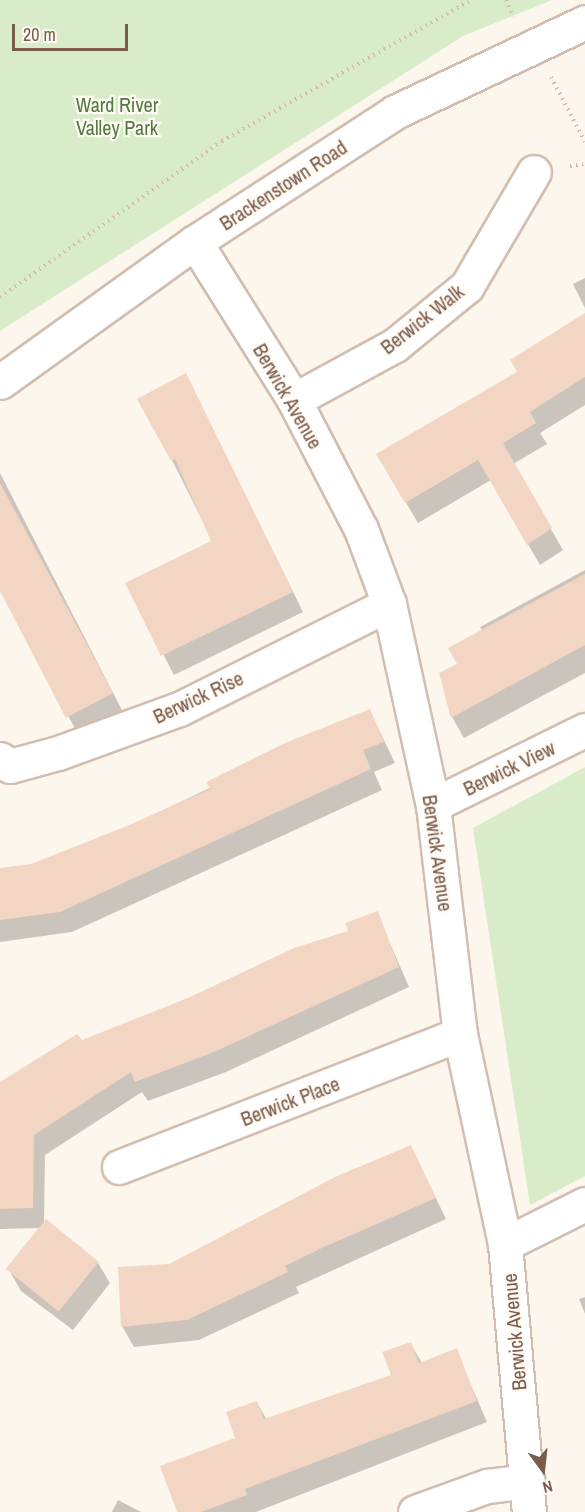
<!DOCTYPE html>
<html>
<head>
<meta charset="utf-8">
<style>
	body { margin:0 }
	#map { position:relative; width:585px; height:1512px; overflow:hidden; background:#fdf6ec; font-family:"Archivo Narrow",sans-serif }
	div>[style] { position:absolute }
	.green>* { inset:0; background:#d8ecc9 }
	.shadow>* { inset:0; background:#0003 }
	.building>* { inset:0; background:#f3d5c3; transform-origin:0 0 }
	.path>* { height:4px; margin-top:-2px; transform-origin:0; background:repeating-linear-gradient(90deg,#d9b8a5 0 1.5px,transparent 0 6px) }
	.roads { filter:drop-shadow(2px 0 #d1beb0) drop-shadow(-2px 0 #d1beb0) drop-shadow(0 2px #d1beb0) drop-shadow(0 -2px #d1beb0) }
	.minor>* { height:33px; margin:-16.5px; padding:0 16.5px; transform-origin:16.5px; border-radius:16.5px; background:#fff }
	.tertiary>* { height:33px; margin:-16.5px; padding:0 16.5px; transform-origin:16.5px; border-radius:16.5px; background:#fff }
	span { translate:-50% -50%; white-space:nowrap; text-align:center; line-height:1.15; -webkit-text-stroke:4.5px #fffaf3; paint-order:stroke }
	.park-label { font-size:20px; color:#537a41 }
	.street-label { font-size:20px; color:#7a5c4d }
	.north { position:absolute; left:513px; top:1440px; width:60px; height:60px; -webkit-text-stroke:4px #fffaf3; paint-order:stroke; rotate:165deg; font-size:16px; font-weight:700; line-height:24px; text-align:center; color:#7a5c4d }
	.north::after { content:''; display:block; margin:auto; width:21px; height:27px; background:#7a5c4d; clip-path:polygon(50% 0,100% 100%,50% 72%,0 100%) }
	.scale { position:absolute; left:12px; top:24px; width:116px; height:27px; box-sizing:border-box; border:3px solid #7a5c4d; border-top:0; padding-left:8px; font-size:18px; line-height:21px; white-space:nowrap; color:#7a5c4d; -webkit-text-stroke:4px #fffaf3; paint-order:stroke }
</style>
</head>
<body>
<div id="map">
	<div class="green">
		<i style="clip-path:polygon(0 0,552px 0,463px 36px,0 331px)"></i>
		<i style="clip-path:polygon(585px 767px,585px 1176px,530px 1205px,473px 828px)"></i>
	</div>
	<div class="shadow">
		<i style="clip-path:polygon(585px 278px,585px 308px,573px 284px)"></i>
		<i style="clip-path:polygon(585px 315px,585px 405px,540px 433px,547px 444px,513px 464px,563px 550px,540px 565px,491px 480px,418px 523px,378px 455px,519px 373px)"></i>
		<i style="clip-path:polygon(186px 375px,303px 612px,174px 675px,127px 584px,213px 542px,172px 460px)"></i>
		<i style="clip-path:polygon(0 473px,124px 714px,80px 738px,0 588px)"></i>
		<i style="clip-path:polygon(585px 570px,585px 673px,464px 738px,452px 717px,459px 664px,483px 631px,480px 627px)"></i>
		<i style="clip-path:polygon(370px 711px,395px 763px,374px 772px,382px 790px,72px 932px,0 942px,0 870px,31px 866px,128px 827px)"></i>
		<i style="clip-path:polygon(377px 913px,409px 987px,226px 1072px,148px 1101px,142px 1092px,45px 1155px,44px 1224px,98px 1263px,110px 1283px,73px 1330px,21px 1291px,9px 1270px,41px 1228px,0 1229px,0 1084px,81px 1042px,350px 932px)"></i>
		<i style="clip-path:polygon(411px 1147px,446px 1219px,296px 1287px,299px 1293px,199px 1340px,134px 1347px,122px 1326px,169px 1265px)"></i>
		<i style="clip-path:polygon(585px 1297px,585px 1314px,579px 1299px)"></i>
		<i style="clip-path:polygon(410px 1343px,422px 1363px,456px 1350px,487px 1422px,256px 1512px,178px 1512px,237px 1439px,257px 1403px,267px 1420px,393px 1375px)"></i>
		<i style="clip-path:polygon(118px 1500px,141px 1512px,112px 1512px)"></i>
	</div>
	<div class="building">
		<i style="clip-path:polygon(585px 313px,585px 377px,530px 412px,536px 423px,503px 443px,552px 528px,527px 545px,478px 460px,405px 503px,376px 454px,517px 372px,510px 360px)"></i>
		<i style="clip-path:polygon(186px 373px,293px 592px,161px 656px,125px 583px,211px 541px,175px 459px,171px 461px,137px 399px)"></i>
		<i style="clip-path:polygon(0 483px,113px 693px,66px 718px,0 591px)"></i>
		<i style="clip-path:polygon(585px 574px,585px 645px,451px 718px,439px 673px,457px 664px,448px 648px)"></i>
		<i style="clip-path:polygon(370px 709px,384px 742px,363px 750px,371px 769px,60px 912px,0 920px,0 868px,31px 864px,127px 826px,210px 789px,206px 782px,285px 743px)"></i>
		<i style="clip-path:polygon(378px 911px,399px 967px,214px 1052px,135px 1082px,131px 1072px,34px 1135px,33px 1208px,0 1209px,0 1082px,77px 1034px,82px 1040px,188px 998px,294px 948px,348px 931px,345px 923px)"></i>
		<i style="clip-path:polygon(411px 1145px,436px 1198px,324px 1247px,285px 1266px,288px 1272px,187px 1320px,121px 1327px,118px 1267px,169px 1264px,335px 1177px)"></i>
		<i style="left:46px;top:1219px;width:68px;height:64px;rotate:39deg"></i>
		<i style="clip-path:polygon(411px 1342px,419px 1363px,457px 1348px,477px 1401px,245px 1489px,247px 1495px,201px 1512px,177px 1512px,160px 1466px,235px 1438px,226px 1412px,257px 1401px,264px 1419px,391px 1375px,382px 1352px)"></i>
	</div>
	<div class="path">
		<i style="left:506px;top:0;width:18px;rotate:68deg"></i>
		<i style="left:551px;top:77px;width:73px;rotate:62.4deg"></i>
		<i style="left:570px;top:166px;width:15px;rotate:-8deg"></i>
		<i style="left:0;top:297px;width:271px;rotate:-35.1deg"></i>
		<i style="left:222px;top:141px;width:286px;rotate:-29.5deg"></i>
	</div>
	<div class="roads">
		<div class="minor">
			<i style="left:195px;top:242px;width:186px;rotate:57.9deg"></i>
			<i style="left:294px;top:400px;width:145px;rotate:62.6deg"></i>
			<i style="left:361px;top:529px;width:80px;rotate:69.5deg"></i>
			<i style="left:389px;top:604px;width:206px;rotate:77.7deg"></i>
			<i style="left:433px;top:805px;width:231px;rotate:83.3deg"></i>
			<i style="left:460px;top:1034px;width:215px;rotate:77.9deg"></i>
			<i style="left:505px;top:1244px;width:269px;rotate:84.9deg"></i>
			<i style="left:294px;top:400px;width:115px;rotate:-28.6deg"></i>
			<i style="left:395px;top:345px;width:93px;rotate:-39.3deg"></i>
			<i style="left:467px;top:286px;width:132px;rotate:-59.6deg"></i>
			<i style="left:0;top:759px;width:12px;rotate:35deg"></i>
			<i style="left:10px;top:766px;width:50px;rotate:-15.2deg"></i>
			<i style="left:58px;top:753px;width:129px;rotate:-20deg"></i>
			<i style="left:179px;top:709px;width:235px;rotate:-26.6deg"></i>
			<i style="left:433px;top:805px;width:169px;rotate:-26.3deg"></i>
			<i style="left:119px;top:1167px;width:366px;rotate:-21.3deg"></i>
			<i style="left:505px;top:1244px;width:89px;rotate:-26.6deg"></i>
			<i style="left:415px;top:1512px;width:77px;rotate:-19.9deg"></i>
			<i style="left:487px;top:1486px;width:41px;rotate:-7deg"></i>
		</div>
		<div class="tertiary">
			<i style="left:0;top:382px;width:240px;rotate:-35.7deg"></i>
			<i style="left:195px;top:242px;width:239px;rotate:-33deg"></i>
			<i style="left:395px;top:112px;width:210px;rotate:-25.3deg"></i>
		</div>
	</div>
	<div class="park-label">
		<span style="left:117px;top:116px">Ward River<br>Valley Park</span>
	</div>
	<div class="street-label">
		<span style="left:283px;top:185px;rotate:-33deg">Brackenstown Road</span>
		<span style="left:422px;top:319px;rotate:-38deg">Berwick Walk</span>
		<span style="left:288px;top:396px;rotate:60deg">Berwick Avenue</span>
		<span style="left:198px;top:697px;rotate:-25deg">Berwick Rise</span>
		<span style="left:509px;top:768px;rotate:-26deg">Berwick View</span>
		<span style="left:438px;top:853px;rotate:82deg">Berwick Avenue</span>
		<span style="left:290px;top:1101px;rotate:-21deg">Berwick Place</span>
		<span style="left:514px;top:1332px;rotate:-95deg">Berwick Avenue</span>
	</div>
	<div class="north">N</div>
	<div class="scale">20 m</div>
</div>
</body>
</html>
